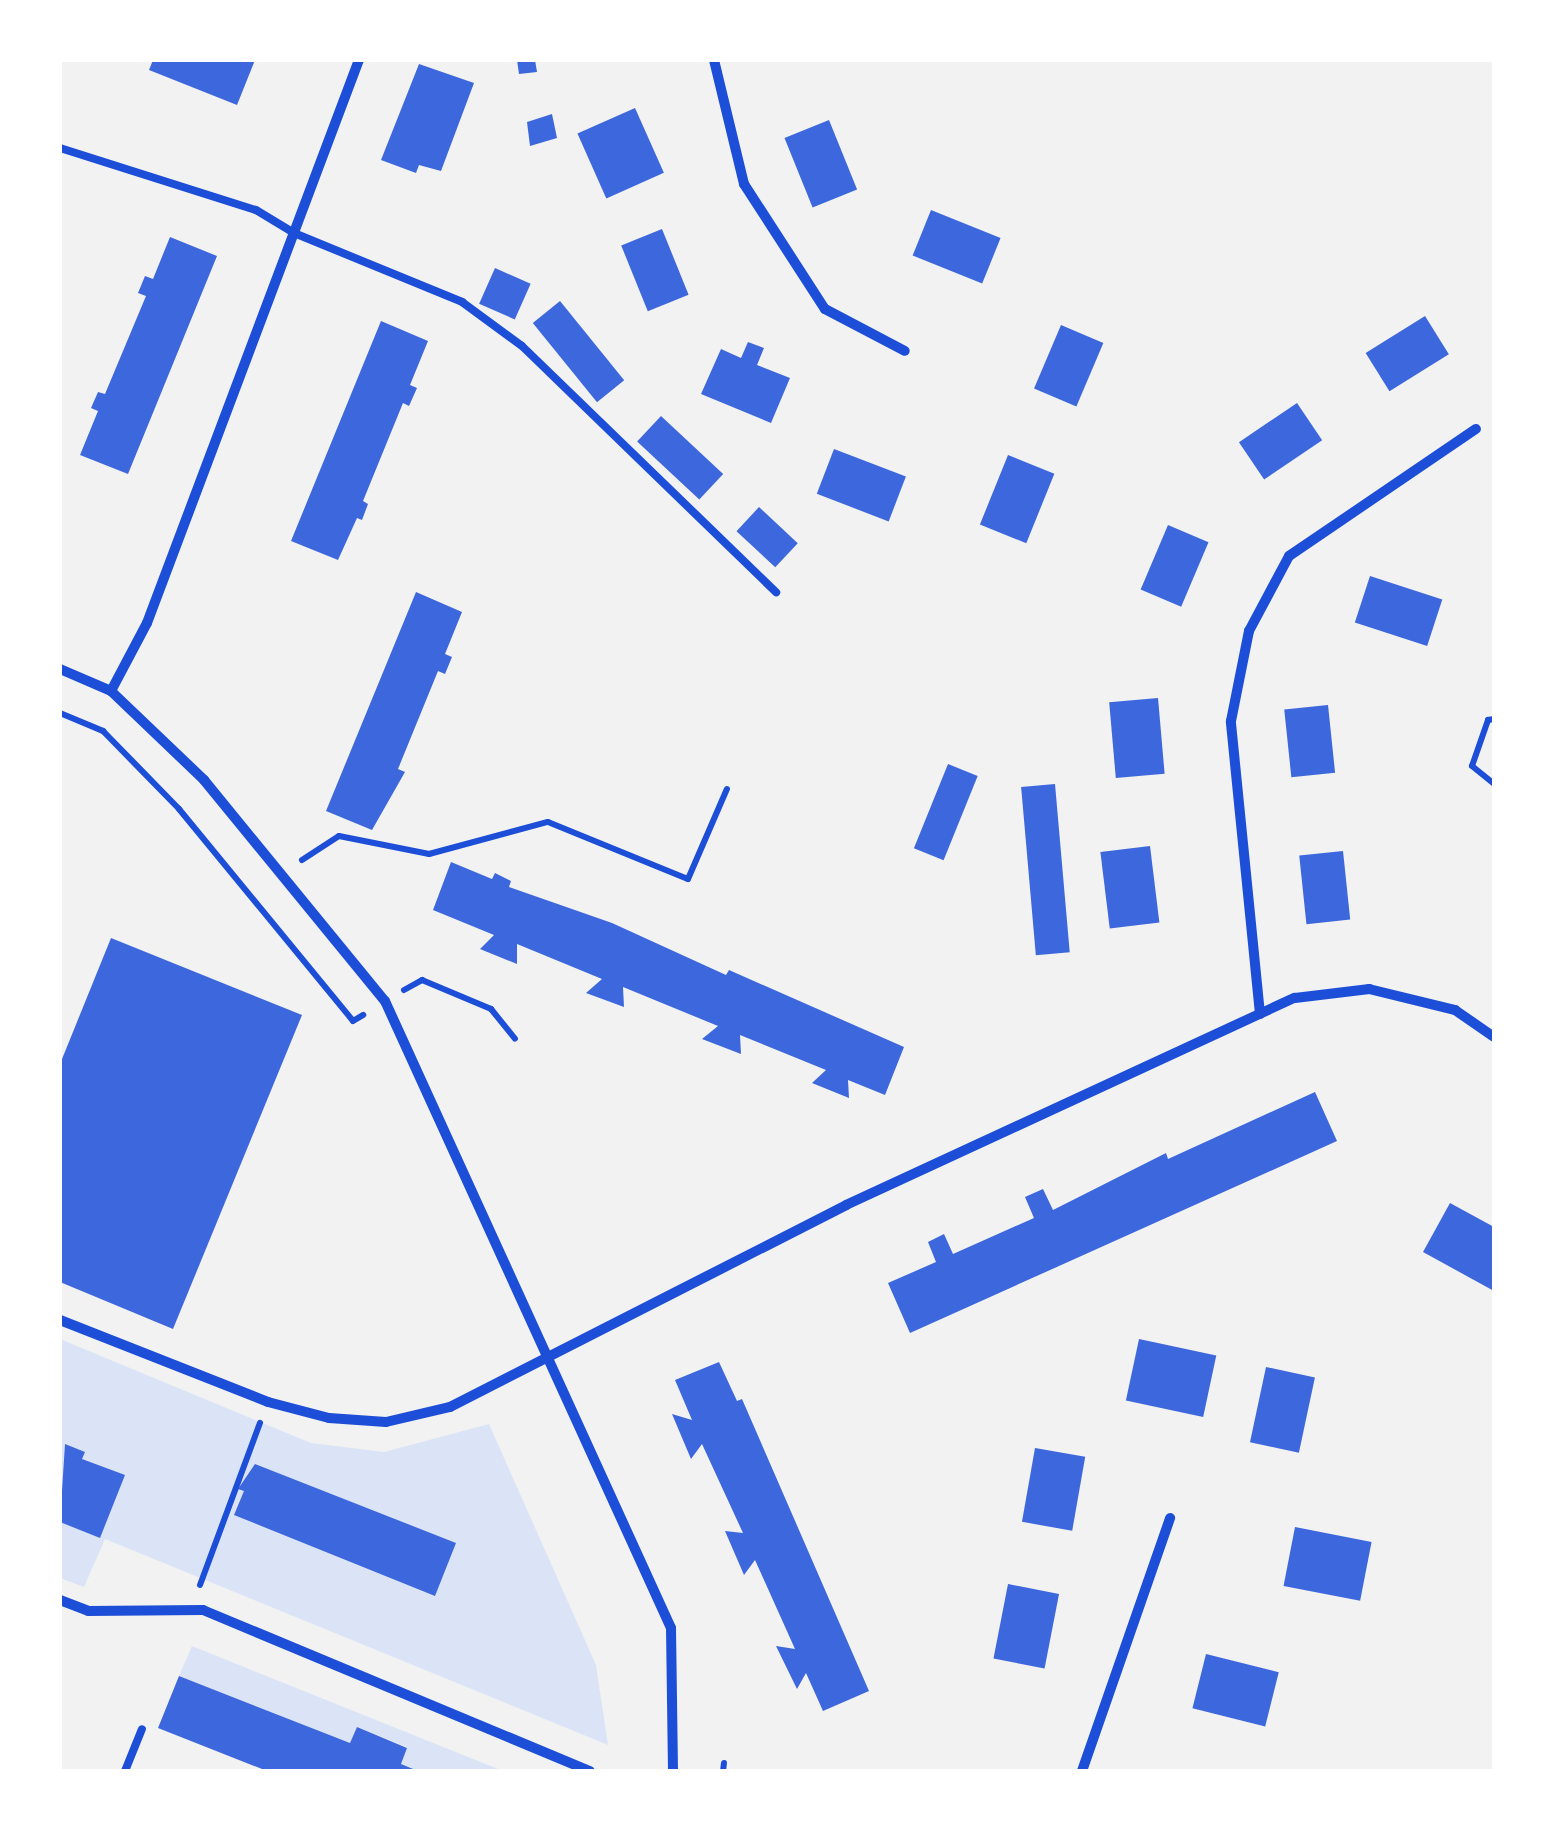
<!DOCTYPE html>
<html>
<head>
<meta charset="utf-8">
<style>
	body { margin:0 }
	#map { position:relative; width:1554px; height:1831px; overflow:hidden; background:#f2f2f2; font-family:Mulish,sans-serif }
	div>[style] { position:absolute }
	.green>* { inset:0; background:#dbe4f7 }
	.building>* { inset:0; background:#3d67dc; transform-origin:0 0 }
	.path>* { height:6px; margin:-3px; padding:0 3px; transform-origin:3px; border-radius:3px; background:#1d4ed8 }
	.service>* { height:8px; margin:-4px; padding:0 4px; transform-origin:4px; border-radius:4px; background:#1d4ed8 }
	.minor>* { height:10px; margin:-5px; padding:0 5px; transform-origin:5px; border-radius:5px; background:#1d4ed8 }
	span { translate:-50% -50%; white-space:nowrap; text-align:center; line-height:1.15; -webkit-text-stroke:9px #fff; paint-order:stroke }
	.frame { position:absolute; inset:0; border:62px solid #fff; pointer-events:none }
</style>
</head>
<body>
<div id="map">
	<div class="green">
		<i style="clip-path:polygon(60px 1339px,311px 1443px,384px 1452px,489px 1424px,596px 1665px,608px 1745px,105px 1539px,84px 1587px,60px 1578px)"></i>
		<i style="clip-path:polygon(192px 1646px,503px 1771px,419px 1771px,401px 1764px,407px 1747px,357px 1727px,350px 1743px,179px 1676px)"></i>
	</div>
	<div class="building">
		<i style="clip-path:polygon(153px 60px,255px 60px,237px 105px,149px 70px)"></i>
		<i style="clip-path:polygon(517px 60px,535px 60px,537px 72px,519px 74px)"></i>
		<i style="clip-path:polygon(419px 64px,474px 83px,441px 171px,419px 165px,416px 173px,381px 160px)"></i>
		<i style="left:635px;top:108px;width:71px;height:63px;rotate:66deg"></i>
		<i style="clip-path:polygon(552px 114px,557px 138px,530px 146px,527px 122px)"></i>
		<i style="left:829px;top:120px;width:75px;height:48px;rotate:68deg"></i>
		<i style="left:931px;top:210px;width:75px;height:49px;rotate:22deg"></i>
		<i style="left:662px;top:229px;width:71px;height:44px;rotate:68deg"></i>
		<i style="clip-path:polygon(170px 237px,217px 256px,128px 474px,80px 455px,98px 411px,91px 408px,98px 392px,105px 394px,146px 296px,138px 293px,145px 276px,153px 279px)"></i>
		<i style="left:495px;top:268px;width:39px;height:39px;rotate:24deg"></i>
		<i style="left:560px;top:301px;width:102px;height:35px;rotate:51deg"></i>
		<i style="left:1425px;top:316px;width:45px;height:70px;rotate:58deg"></i>
		<i style="clip-path:polygon(381px 321px,428px 341px,410px 385px,417px 388px,409px 406px,403px 403px,363px 501px,368px 504px,362px 520px,357px 518px,338px 560px,291px 541px)"></i>
		<i style="left:1061px;top:325px;width:46px;height:69px;rotate:23deg"></i>
		<i style="clip-path:polygon(748px 342px,764px 348px,757px 365px,790px 378px,771px 423px,701px 394px,721px 349px,741px 358px)"></i>
		<i style="left:1297px;top:403px;width:45px;height:70px;rotate:56deg"></i>
		<i style="left:661px;top:416px;width:85px;height:35px;rotate:43deg"></i>
		<i style="left:834px;top:449px;width:77px;height:48px;rotate:21deg"></i>
		<i style="left:1008px;top:455px;width:50px;height:75px;rotate:22deg"></i>
		<i style="left:759px;top:507px;width:53px;height:33px;rotate:43deg"></i>
		<i style="left:1168px;top:525px;width:44px;height:70px;rotate:23deg"></i>
		<i style="left:1370px;top:576px;width:76px;height:49px;rotate:18deg"></i>
		<i style="clip-path:polygon(416px 592px,462px 612px,445px 654px,452px 657px,445px 674px,438px 671px,398px 769px,405px 772px,372px 830px,326px 811px)"></i>
		<i style="left:1158px;top:698px;width:76px;height:49px;rotate:85deg"></i>
		<i style="left:1328px;top:705px;width:68px;height:44px;rotate:84deg"></i>
		<i style="left:948px;top:764px;width:32px;height:91px;rotate:22deg"></i>
		<i style="left:1055px;top:784px;width:169px;height:34px;rotate:85deg"></i>
		<i style="left:1150px;top:846px;width:77px;height:50px;rotate:83deg"></i>
		<i style="left:1343px;top:851px;width:69px;height:44px;rotate:84deg"></i>
		<i style="clip-path:polygon(451px 862px,492px 879px,495px 873px,511px 881px,509px 887px,612px 923px,726px 975px,729px 970px,904px 1047px,885px 1095px,848px 1080px,849px 1098px,812px 1083px,826px 1070px,740px 1035px,741px 1054px,702px 1039px,718px 1026px,623px 987px,624px 1007px,586px 993px,602px 979px,517px 944px,517px 964px,480px 949px,494px 935px,433px 910px)"></i>
		<i style="clip-path:polygon(111px 938px,302px 1015px,173px 1329px,60px 1282px,60px 1064px)"></i>
		<i style="clip-path:polygon(1315px 1092px,1337px 1141px,910px 1333px,888px 1283px,936px 1262px,928px 1242px,944px 1234px,953px 1254px,1034px 1218px,1025px 1197px,1043px 1189px,1053px 1210px,1166px 1153px,1168px 1159px)"></i>
		<i style="clip-path:polygon(1450px 1203px,1494px 1227px,1494px 1291px,1423px 1252px)"></i>
		<i style="left:1139px;top:1339px;width:79px;height:63px;rotate:12deg"></i>
		<i style="clip-path:polygon(719px 1362px,737px 1401px,742px 1399px,869px 1691px,823px 1711px,806px 1673px,797px 1689px,776px 1646px,795px 1649px,755px 1560px,744px 1575px,725px 1531px,743px 1533px,702px 1444px,691px 1459px,672px 1414px,692px 1420px,675px 1380px)"></i>
		<i style="left:1266px;top:1367px;width:50px;height:77px;rotate:12deg"></i>
		<i style="clip-path:polygon(65px 1444px,85px 1452px,82px 1459px,125px 1475px,100px 1538px,60px 1522px)"></i>
		<i style="left:1035px;top:1448px;width:51px;height:75px;rotate:10deg"></i>
		<i style="clip-path:polygon(255px 1464px,456px 1543px,435px 1596px,234px 1515px,244px 1491px,238px 1489px)"></i>
		<i style="left:1295px;top:1527px;width:78px;height:60px;rotate:11deg"></i>
		<i style="left:1008px;top:1584px;width:52px;height:76px;rotate:11deg"></i>
		<i style="left:1206px;top:1654px;width:75px;height:56px;rotate:14deg"></i>
		<i style="clip-path:polygon(179px 1676px,350px 1743px,357px 1727px,407px 1748px,401px 1764px,418px 1771px,267px 1771px,158px 1728px)"></i>
	</div>
	<div class="path">
		<i style="left:60px;top:713px;width:47px;rotate:22.7deg"></i>
		<i style="left:103px;top:731px;width:109px;rotate:45.7deg"></i>
		<i style="left:179px;top:809px;width:274px;rotate:50.6deg"></i>
		<i style="left:353px;top:1021px;width:12px;rotate:-31deg"></i>
		<i style="left:1493px;top:783px;width:27px;rotate:-141deg"></i>
		<i style="left:1472px;top:766px;width:49px;rotate:-70.8deg"></i>
		<i style="left:1488px;top:720px;width:6px;rotate:-9deg"></i>
		<i style="left:302px;top:860px;width:44px;rotate:-33deg"></i>
		<i style="left:339px;top:836px;width:92px;rotate:11.3deg"></i>
		<i style="left:429px;top:854px;width:123px;rotate:-15.1deg"></i>
		<i style="left:548px;top:822px;width:151px;rotate:22.2deg"></i>
		<i style="left:688px;top:879px;width:98px;rotate:-66.6deg"></i>
		<i style="left:404px;top:990px;width:21px;rotate:-29deg"></i>
		<i style="left:422px;top:980px;width:75px;rotate:22.8deg"></i>
		<i style="left:491px;top:1009px;width:38px;rotate:51deg"></i>
		<i style="left:200px;top:1585px;width:173px;rotate:-69.7deg"></i>
		<i style="left:723px;top:1771px;width:8px;rotate:-83deg"></i>
	</div>
	<div class="service">
		<i style="left:60px;top:148px;width:206px;rotate:17.6deg"></i>
		<i style="left:256px;top:210px;width:44px;rotate:31.2deg"></i>
		<i style="left:294px;top:233px;width:182px;rotate:22.3deg"></i>
		<i style="left:462px;top:302px;width:74px;rotate:36.3deg"></i>
		<i style="left:522px;top:346px;width:354px;rotate:44.1deg"></i>
		<i style="left:125px;top:1771px;width:45px;rotate:-68deg"></i>
	</div>
	<div class="minor">
		<i style="left:714px;top:60px;width:128px;rotate:76.4deg"></i>
		<i style="left:744px;top:184px;width:149px;rotate:57.1deg"></i>
		<i style="left:825px;top:309px;width:90px;rotate:27.7deg"></i>
		<i style="left:60px;top:669px;width:56px;rotate:23.3deg"></i>
		<i style="left:111px;top:691px;width:129px;rotate:43.7deg"></i>
		<i style="left:204px;top:780px;width:286px;rotate:50.7deg"></i>
		<i style="left:385px;top:1001px;width:689px;rotate:65.48deg"></i>
		<i style="left:671px;top:1628px;width:143px;rotate:89.2deg"></i>
		<i style="left:111px;top:691px;width:77px;rotate:-62.1deg"></i>
		<i style="left:147px;top:623px;width:602px;rotate:-69.37deg"></i>
		<i style="left:1260px;top:1014px;width:294px;rotate:-95.7deg"></i>
		<i style="left:1231px;top:721px;width:92px;rotate:-78.7deg"></i>
		<i style="left:1249px;top:631px;width:85px;rotate:-61.9deg"></i>
		<i style="left:1289px;top:556px;width:226px;rotate:-34.2deg"></i>
		<i style="left:60px;top:1320px;width:224px;rotate:21.5deg"></i>
		<i style="left:268px;top:1402px;width:63px;rotate:14.7deg"></i>
		<i style="left:329px;top:1418px;width:57px;rotate:4deg"></i>
		<i style="left:386px;top:1422px;width:66px;rotate:-13.2deg"></i>
		<i style="left:450px;top:1407px;width:445px;rotate:-27deg"></i>
		<i style="left:846px;top:1205px;width:494px;rotate:-24.8deg"></i>
		<i style="left:1295px;top:998px;width:75px;rotate:-6.9deg"></i>
		<i style="left:1369px;top:989px;width:89px;rotate:13.7deg"></i>
		<i style="left:1455px;top:1010px;width:47px;rotate:34.7deg"></i>
		<i style="left:60px;top:1600px;width:30px;rotate:21deg"></i>
		<i style="left:88px;top:1611px;width:115px;rotate:-0.5deg"></i>
		<i style="left:203px;top:1610px;width:419px;rotate:22.6deg"></i>
		<i style="left:1082px;top:1771px;width:268px;rotate:-70.8deg"></i>
	</div>
	<div class="frame"></div>
</div>
</body>
</html>
